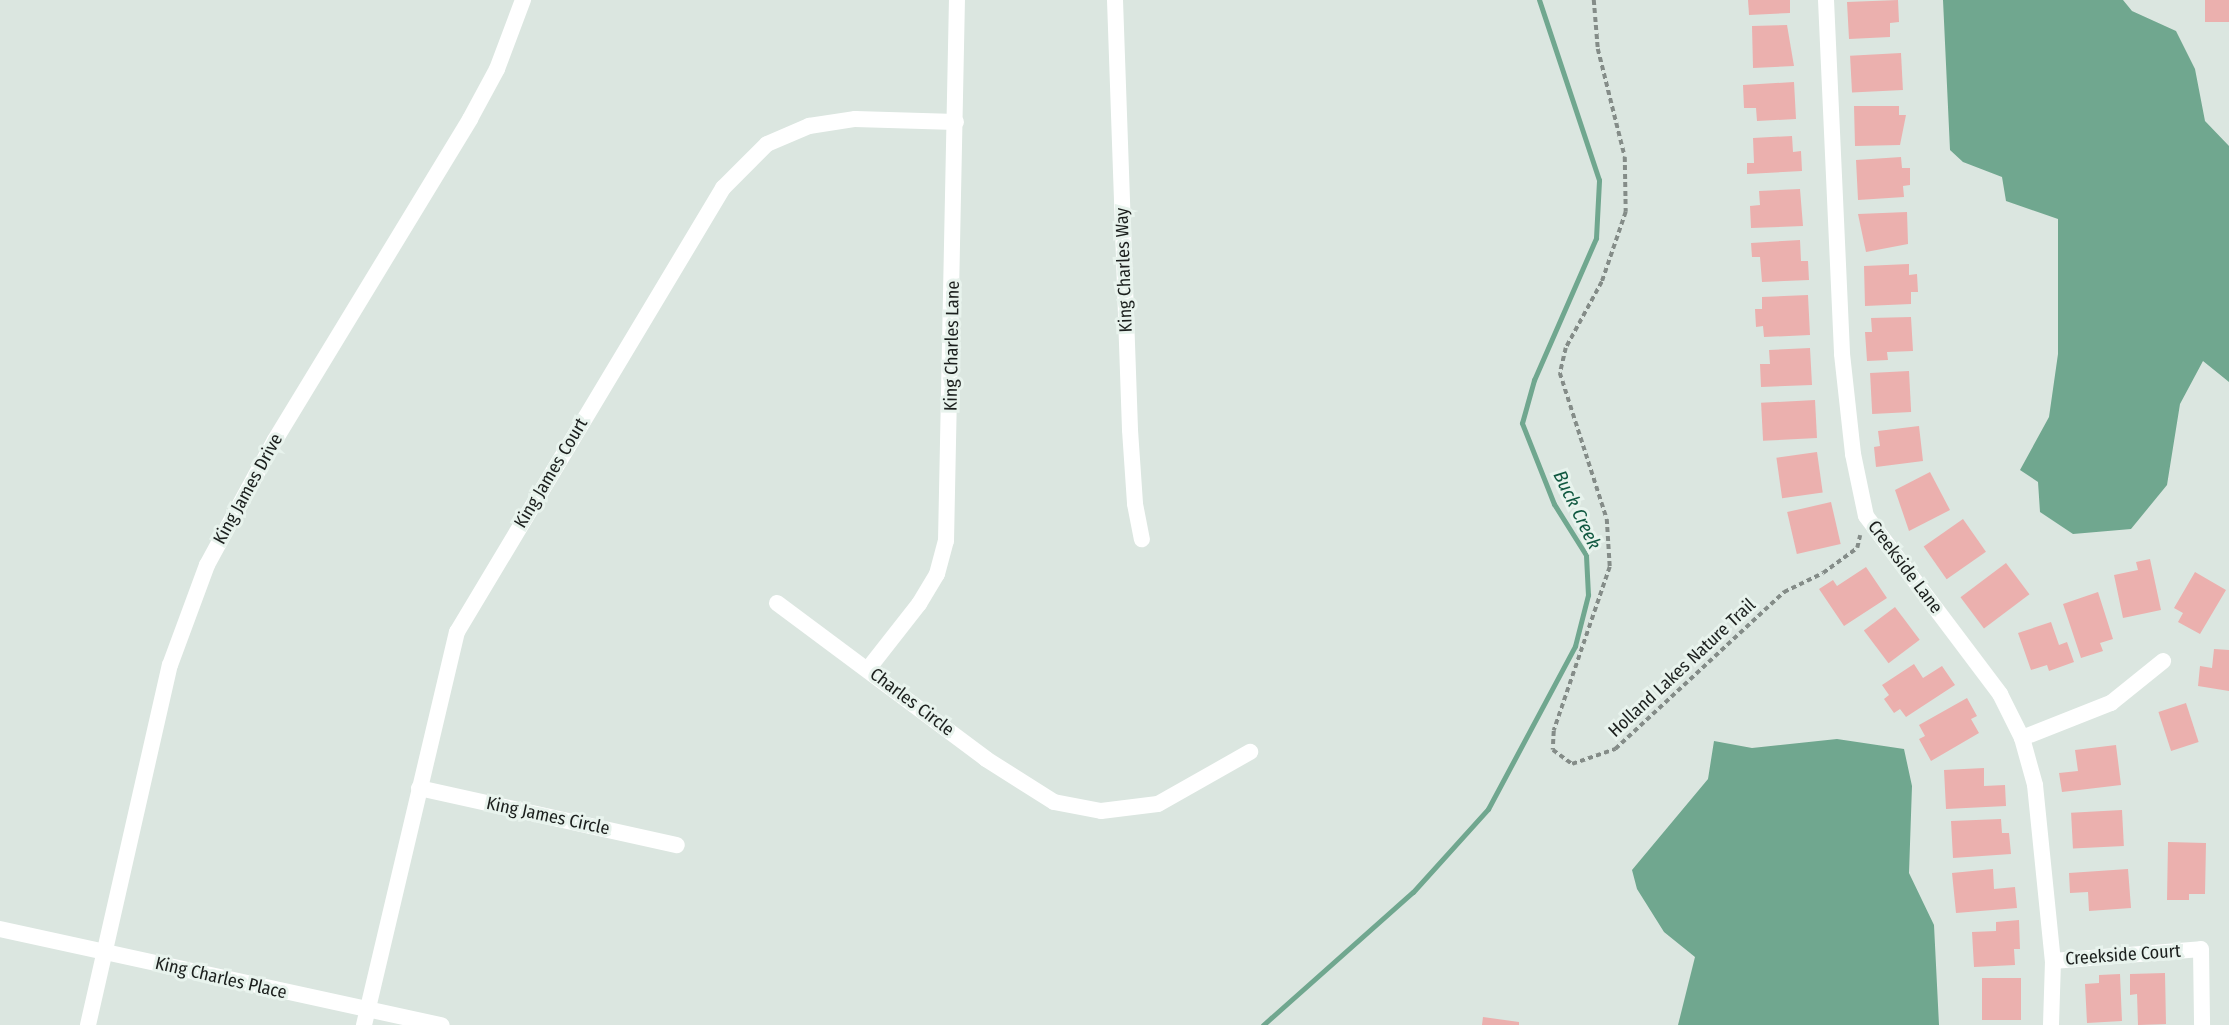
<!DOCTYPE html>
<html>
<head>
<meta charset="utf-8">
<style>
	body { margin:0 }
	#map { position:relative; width:2229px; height:1025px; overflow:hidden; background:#dbe6e0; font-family:"Fira Sans Condensed",sans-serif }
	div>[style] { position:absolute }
	.water>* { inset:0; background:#70a78f }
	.stream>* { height:5px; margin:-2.5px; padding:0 2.5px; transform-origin:2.5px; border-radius:2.5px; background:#70a78f }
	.building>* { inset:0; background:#ebb0ae; transform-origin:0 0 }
	.path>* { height:3.5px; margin-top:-1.75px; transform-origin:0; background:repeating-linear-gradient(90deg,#848c88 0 5px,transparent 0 8.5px) }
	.street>* { height:16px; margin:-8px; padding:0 8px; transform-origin:8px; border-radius:8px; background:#fff }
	span { translate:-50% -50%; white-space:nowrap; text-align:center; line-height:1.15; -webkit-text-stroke:6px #e8f3ed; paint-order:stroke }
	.street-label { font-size:18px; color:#1b1f1d }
	.water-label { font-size:19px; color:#105840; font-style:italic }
</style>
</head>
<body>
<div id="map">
	<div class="water">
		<i style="clip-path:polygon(1943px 0,2123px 0,2132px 11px,2176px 31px,2195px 69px,2205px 121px,2229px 146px,2229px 382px,2203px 361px,2180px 404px,2167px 485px,2131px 529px,2073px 534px,2040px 512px,2038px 482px,2020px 470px,2049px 417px,2058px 354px,2058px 219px,2006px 201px,2002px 177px,1963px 162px,1950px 150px)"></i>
		<i style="clip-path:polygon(1837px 739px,1904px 749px,1912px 786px,1909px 873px,1934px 925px,1939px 1025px,1678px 1025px,1695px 957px,1664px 932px,1637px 889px,1632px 870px,1708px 779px,1714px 741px,1752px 748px)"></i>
	</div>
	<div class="stream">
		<i style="left:1263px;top:1025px;width:200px;rotate:-41.6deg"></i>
		<i style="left:1413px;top:892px;width:112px;rotate:-47.9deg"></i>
		<i style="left:1488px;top:809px;width:185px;rotate:-61.9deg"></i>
		<i style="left:1575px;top:646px;width:53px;rotate:-75.7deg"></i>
		<i style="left:1588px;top:595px;width:40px;rotate:-92.9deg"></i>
		<i style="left:1586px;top:555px;width:60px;rotate:-122.1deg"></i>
		<i style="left:1554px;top:504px;width:87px;rotate:-111.6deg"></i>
		<i style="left:1522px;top:423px;width:45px;rotate:-74.4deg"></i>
		<i style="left:1534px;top:380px;width:155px;rotate:-66.4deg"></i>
		<i style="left:1596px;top:238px;width:58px;rotate:-87deg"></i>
		<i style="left:1599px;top:180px;width:190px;rotate:-108.4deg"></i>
	</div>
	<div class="building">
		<i style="clip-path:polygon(1748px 0,1790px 0,1790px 13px,1749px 15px)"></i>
		<i style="clip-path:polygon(1898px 0,1899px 22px,1890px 23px,1890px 37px,1849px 39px,1847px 2px)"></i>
		<i style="left:2205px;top:0;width:24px;height:22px"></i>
		<i style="clip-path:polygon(1787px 25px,1794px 66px,1753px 68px,1752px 26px)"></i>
		<i style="left:1901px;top:53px;width:37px;height:51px;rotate:87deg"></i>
		<i style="clip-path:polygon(1794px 82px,1796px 119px,1757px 121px,1756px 108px,1744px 108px,1743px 85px)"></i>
		<i style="clip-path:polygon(1854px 106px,1899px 106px,1899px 115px,1906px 115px,1900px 145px,1855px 146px)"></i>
		<i style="clip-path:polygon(1792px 136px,1793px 152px,1801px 151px,1802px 171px,1747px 174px,1747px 163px,1754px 163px,1753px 138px)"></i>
		<i style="clip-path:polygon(1901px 157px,1902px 168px,1910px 168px,1910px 185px,1903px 186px,1904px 197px,1858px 200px,1856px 160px)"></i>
		<i style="clip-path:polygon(1800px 189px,1803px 226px,1751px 228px,1750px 206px,1760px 205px,1759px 191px)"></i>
		<i style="clip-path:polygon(1907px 212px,1908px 244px,1866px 252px,1858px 214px)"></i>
		<i style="clip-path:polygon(1800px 240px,1801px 261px,1808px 261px,1809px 280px,1762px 282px,1760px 257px,1752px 257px,1751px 243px)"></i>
		<i style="clip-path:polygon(1909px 264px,1909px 275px,1917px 274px,1918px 292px,1911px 292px,1911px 304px,1865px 306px,1864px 266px)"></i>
		<i style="clip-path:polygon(1808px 295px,1810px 335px,1764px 337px,1763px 326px,1756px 327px,1755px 309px,1762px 309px,1762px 297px)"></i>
		<i style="clip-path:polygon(1911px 317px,1913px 351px,1887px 352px,1888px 360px,1867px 361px,1865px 332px,1872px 332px,1871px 318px)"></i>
		<i style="clip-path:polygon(1810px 348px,1812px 385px,1761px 387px,1760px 364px,1770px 364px,1769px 350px)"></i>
		<i style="left:1909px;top:371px;width:41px;height:39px;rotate:87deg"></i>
		<i style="left:1815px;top:400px;width:38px;height:54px;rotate:87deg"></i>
		<i style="clip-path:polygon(1919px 426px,1923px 461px,1876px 467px,1874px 447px,1880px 446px,1878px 431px)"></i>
		<i style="left:1817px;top:452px;width:41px;height:41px;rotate:82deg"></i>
		<i style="clip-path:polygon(1930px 472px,1950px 510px,1909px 531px,1895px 490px)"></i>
		<i style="left:1831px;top:502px;width:43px;height:45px;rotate:77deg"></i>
		<i style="left:1963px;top:519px;width:40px;height:48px;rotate:55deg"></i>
		<i style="clip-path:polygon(2150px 559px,2161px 610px,2123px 618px,2114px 575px,2138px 570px,2136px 562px)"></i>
		<i style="left:2006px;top:563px;width:39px;height:57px;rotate:53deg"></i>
		<i style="clip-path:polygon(1866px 567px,1887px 598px,1844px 626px,1819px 589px,1833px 580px,1837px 586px)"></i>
		<i style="clip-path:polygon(2195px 572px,2226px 590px,2200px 634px,2178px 622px,2183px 613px,2174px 608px)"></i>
		<i style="clip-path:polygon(2098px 592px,2113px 639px,2100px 643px,2103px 651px,2081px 658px,2063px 604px)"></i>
		<i style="left:1895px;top:607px;width:41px;height:39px;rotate:53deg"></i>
		<i style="clip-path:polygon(2051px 622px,2059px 645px,2067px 642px,2074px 662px,2049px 671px,2047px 665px,2031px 670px,2018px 633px)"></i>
		<i style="clip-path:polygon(2214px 649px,2229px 650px,2229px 691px,2198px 686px,2200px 666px,2212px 668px)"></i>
		<i style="clip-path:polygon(1914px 664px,1923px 678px,1942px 666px,1955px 685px,1906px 717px,1900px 709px,1894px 713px,1884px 699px,1889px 695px,1882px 685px)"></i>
		<i style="clip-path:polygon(1967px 698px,1977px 716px,1971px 719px,1979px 733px,1931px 761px,1919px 739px,1925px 736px,1919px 725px)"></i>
		<i style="left:2186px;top:703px;width:41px;height:29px;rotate:72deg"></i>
		<i style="clip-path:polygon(2116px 745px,2121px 785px,2062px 792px,2059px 773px,2078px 771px,2075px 750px)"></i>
		<i style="clip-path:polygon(1984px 768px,1984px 786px,2005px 785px,2006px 806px,1946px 809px,1944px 770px)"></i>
		<i style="left:2122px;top:810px;width:36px;height:51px;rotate:87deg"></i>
		<i style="clip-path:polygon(2001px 819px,2002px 833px,2009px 833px,2011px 854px,1953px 858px,1951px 821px)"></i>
		<i style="clip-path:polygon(2168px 842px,2206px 843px,2205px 894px,2189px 894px,2189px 900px,2167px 900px)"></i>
		<i style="clip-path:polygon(1993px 869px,1994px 889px,2015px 887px,2017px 908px,1956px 913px,1952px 873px)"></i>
		<i style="clip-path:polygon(2128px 869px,2131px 908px,2089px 911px,2088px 892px,2070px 893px,2069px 873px)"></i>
		<i style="clip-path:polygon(2019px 920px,2020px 949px,2014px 949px,2015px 965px,1974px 967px,1972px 932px,1996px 931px,1996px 922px)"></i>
		<i style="clip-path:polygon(2165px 973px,2166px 1024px,2138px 1025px,2137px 994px,2130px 995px,2130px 974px)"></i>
		<i style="clip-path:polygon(2120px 974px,2122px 1021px,2087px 1023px,2085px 984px,2099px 983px,2099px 975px)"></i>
		<i style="left:1982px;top:978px;width:39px;height:42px"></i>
		<i style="clip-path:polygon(1483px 1017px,1519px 1022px,1519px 1025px,1482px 1025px)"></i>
	</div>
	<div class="path">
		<i style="left:1594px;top:0;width:49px;rotate:85.3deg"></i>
		<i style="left:1598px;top:49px;width:111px;rotate:76deg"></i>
		<i style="left:1625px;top:157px;width:55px;rotate:89deg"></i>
		<i style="left:1626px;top:212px;width:74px;rotate:108.9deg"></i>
		<i style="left:1602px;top:282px;width:75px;rotate:118.6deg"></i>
		<i style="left:1566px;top:348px;width:26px;rotate:103deg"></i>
		<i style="left:1560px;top:373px;width:153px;rotate:72.2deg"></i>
		<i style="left:1607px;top:519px;width:48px;rotate:86.4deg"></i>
		<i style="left:1610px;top:567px;width:173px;rotate:108.9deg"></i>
		<i style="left:1554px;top:731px;width:19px;rotate:93deg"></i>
		<i style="left:1553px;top:750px;width:24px;rotate:36deg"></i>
		<i style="left:1572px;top:764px;width:46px;rotate:-19.2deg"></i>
		<i style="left:1615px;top:749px;width:231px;rotate:-42.9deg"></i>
		<i style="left:1784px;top:592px;width:43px;rotate:-26deg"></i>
		<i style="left:1823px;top:573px;width:42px;rotate:-36.3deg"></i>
		<i style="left:1857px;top:548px;width:13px;rotate:-77deg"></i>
	</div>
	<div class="street">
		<i style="left:1115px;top:0;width:430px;rotate:88deg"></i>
		<i style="left:1130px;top:430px;width:74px;rotate:86.1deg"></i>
		<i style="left:1135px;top:504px;width:36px;rotate:79deg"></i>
		<i style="left:1826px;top:0;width:354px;rotate:87.4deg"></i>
		<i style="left:1842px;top:354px;width:101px;rotate:83.7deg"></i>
		<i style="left:1853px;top:454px;width:63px;rotate:78.2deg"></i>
		<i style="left:1866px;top:516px;width:223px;rotate:53deg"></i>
		<i style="left:2000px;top:694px;width:49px;rotate:63.4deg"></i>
		<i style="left:2022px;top:738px;width:49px;rotate:74.5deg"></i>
		<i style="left:2035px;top:785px;width:177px;rotate:84.2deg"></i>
		<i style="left:2053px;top:961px;width:64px;rotate:91.8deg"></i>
		<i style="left:777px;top:603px;width:261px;rotate:36.7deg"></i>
		<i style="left:986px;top:759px;width:80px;rotate:32.3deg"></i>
		<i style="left:1054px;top:802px;width:48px;rotate:10.8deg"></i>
		<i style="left:1101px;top:811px;width:57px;rotate:-7deg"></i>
		<i style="left:1158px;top:804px;width:106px;rotate:-29.5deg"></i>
		<i style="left:868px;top:669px;width:83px;rotate:-51.9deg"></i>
		<i style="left:919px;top:604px;width:35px;rotate:-59deg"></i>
		<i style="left:937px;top:574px;width:34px;rotate:-75deg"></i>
		<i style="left:946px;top:541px;width:541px;rotate:-88.84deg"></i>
		<i style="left:2022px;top:738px;width:96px;rotate:-21.5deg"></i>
		<i style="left:2111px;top:703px;width:67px;rotate:-38.9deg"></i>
		<i style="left:419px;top:788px;width:264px;rotate:12.5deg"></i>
		<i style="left:0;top:929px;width:452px;rotate:12.3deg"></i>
		<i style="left:2053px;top:961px;width:148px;rotate:-4.6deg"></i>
		<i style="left:2201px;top:949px;width:76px;rotate:89.2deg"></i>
		<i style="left:88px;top:1025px;width:369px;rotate:-77.2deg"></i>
		<i style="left:170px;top:665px;width:107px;rotate:-69.7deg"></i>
		<i style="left:207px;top:565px;width:142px;rotate:-61.5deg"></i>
		<i style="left:275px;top:440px;width:376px;rotate:-58.7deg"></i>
		<i style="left:470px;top:119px;width:57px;rotate:-61.6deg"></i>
		<i style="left:497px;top:69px;width:74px;rotate:-69.4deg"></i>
		<i style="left:364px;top:1025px;width:404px;rotate:-76.7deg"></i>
		<i style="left:457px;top:632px;width:518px;rotate:-59.07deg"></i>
		<i style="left:723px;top:188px;width:62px;rotate:-45deg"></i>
		<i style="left:767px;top:144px;width:46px;rotate:-23.2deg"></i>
		<i style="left:809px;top:126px;width:47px;rotate:-8.7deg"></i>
		<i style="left:855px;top:119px;width:101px;rotate:1.7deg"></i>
	</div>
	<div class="street-label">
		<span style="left:1124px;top:270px;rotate:-92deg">King Charles Way</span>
		<span style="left:952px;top:346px;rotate:-89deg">King Charles Lane</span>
		<span style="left:551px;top:473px;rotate:-59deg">King James Court</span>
		<span style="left:248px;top:489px;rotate:-61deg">King James Drive</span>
		<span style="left:1905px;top:567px;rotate:53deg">Creekside Lane</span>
		<span style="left:1682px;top:668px;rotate:-43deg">Holland Lakes Nature Trail</span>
		<span style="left:912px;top:702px;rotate:37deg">Charles Circle</span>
		<span style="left:548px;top:816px;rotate:12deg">King James Circle</span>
		<span style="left:2123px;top:955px;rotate:-4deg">Creekside Court</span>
		<span style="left:221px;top:978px;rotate:13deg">King Charles Place</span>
	</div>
	<div class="water-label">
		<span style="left:1577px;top:510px;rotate:64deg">Buck Creek</span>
	</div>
</div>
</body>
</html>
